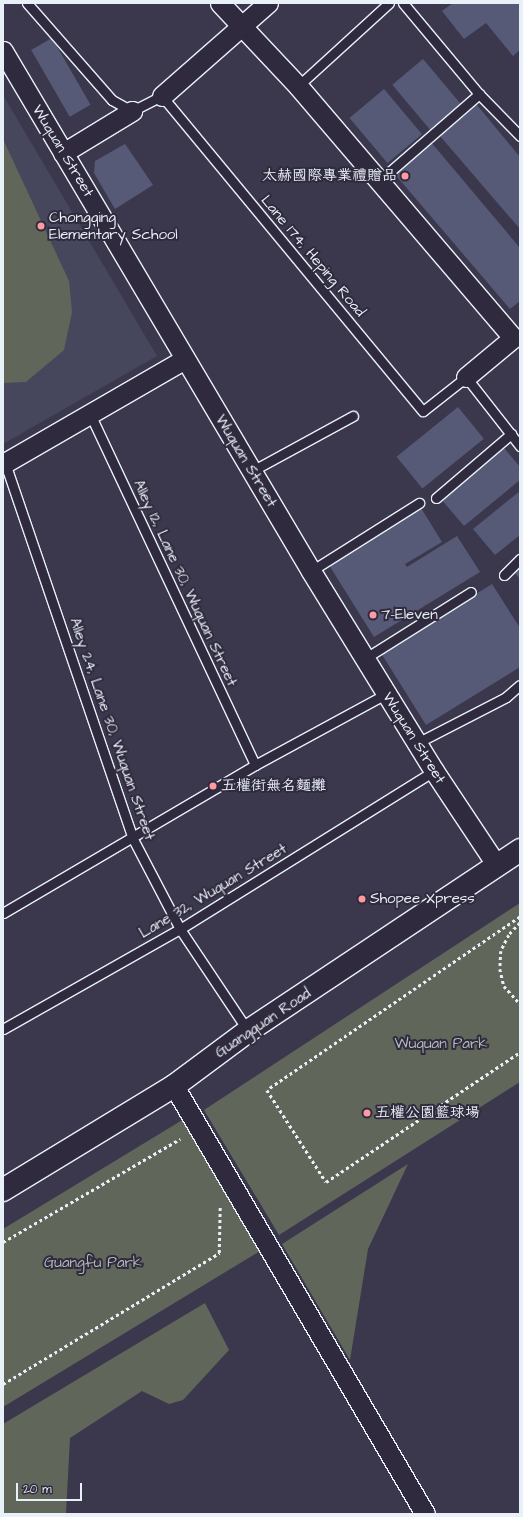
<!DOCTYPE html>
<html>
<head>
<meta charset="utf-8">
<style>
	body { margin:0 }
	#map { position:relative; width:523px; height:1517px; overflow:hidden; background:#3b384e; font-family:"Architects Daughter","LXGW WenKai TC",sans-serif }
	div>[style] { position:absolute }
	.built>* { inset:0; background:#46465d }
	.green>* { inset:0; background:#60675a }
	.building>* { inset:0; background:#575a77; transform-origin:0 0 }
	.path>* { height:2.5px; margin-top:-1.25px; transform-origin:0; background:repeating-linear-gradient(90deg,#e8f1f8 0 3px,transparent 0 6px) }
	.roads { filter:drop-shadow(1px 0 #e8f1f8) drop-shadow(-1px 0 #e8f1f8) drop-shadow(0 1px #e8f1f8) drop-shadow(0 -1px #e8f1f8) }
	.service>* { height:9px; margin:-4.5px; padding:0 4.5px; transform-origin:4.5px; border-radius:4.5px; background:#2f2a3d }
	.minor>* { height:19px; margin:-9.5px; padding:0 9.5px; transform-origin:9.5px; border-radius:9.5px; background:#2f2a3d }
	.tertiary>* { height:22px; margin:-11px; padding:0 11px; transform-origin:11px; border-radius:11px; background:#2f2a3d }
	.dots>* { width:11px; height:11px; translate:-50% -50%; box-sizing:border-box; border:2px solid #2f2a3d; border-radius:50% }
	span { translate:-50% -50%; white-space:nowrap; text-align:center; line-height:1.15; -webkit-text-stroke:4px #2f2a3d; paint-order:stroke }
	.street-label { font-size:15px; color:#e8f1f8 }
	.poi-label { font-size:15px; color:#e8f1f8 }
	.right { translate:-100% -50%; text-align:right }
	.left { translate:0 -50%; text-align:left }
	.park-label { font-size:15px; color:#b2bab9 }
	.frame { position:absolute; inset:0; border:4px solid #e8f1f8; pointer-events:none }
	.scale { position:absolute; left:16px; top:1483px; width:66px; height:18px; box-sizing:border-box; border:2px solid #e8f1f8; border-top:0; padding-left:5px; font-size:12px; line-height:14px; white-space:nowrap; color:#e8f1f8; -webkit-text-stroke:3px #2f2a3d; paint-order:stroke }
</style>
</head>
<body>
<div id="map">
	<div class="built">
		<i style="clip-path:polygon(3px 95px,157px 356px,3px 444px)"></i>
	</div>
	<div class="green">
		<i style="clip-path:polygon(3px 139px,69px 281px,72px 312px,64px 350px,26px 382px,3px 383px)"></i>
		<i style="clip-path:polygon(520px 903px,520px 1082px,279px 1235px,204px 1110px)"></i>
		<i style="clip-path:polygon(184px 1119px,260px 1251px,3px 1407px,3px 1229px)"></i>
		<i style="clip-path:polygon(408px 1164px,368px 1249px,350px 1360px,282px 1244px)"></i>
		<i style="clip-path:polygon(205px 1303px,229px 1350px,183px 1400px,169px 1404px,142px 1391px,70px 1438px,66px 1514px,3px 1514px,3px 1424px)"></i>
	</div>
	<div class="building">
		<i style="clip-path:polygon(453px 3px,520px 3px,520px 50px,513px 56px,486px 23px,464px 39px,442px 11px)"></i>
		<i style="left:52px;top:38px;width:77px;height:24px;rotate:60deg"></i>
		<i style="left:423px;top:59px;width:60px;height:40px;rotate:50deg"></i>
		<i style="left:384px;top:89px;width:59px;height:45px;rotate:50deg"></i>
		<i style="clip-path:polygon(477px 105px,520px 157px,520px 229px,440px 136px)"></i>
		<i style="clip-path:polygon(430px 141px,520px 248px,520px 301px,510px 309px,393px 172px)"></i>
		<i style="clip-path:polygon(125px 144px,153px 185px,115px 209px,94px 173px,95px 161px)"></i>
		<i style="left:458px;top:407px;width:41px;height:79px;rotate:51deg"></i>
		<i style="clip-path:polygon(504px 448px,520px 467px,520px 480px,464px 526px,441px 499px)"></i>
		<i style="clip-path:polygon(520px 491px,520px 535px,495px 555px,473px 529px)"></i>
		<i style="clip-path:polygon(421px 508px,442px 542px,405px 564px,407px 567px,457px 536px,480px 572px,374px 637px,329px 565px)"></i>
		<i style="clip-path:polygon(520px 567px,520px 579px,514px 572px)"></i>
		<i style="clip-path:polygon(492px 584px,520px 628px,520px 667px,426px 725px,381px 653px)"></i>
	</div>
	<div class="path">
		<i style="left:520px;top:917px;width:306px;rotate:145.6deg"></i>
		<i style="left:267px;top:1090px;width:109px;rotate:57.3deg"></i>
		<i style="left:326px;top:1182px;width:234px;rotate:-33.8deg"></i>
		<i style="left:520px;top:923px;width:16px;rotate:133deg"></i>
		<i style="left:509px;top:935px;width:18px;rotate:117deg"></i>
		<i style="left:501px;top:951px;width:18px;rotate:93deg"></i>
		<i style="left:500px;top:969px;width:17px;rotate:77deg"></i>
		<i style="left:504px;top:986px;width:24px;rotate:48deg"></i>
		<i style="left:3px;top:1242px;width:205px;rotate:-30.2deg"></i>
		<i style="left:3px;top:1384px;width:253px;rotate:-31.2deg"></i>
		<i style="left:219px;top:1253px;width:47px;rotate:-88.8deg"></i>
	</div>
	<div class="roads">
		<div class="service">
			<i style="left:27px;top:3px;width:129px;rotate:48.8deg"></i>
			<i style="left:112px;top:100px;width:23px;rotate:29deg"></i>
			<i style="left:132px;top:111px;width:34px;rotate:-27deg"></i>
			<i style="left:162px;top:96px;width:409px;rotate:50.4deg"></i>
			<i style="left:423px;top:411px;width:55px;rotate:-38.3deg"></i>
			<i style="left:466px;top:377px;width:88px;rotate:52deg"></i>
			<i style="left:403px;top:3px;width:119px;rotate:50.1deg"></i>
			<i style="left:298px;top:86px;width:123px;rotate:-42.4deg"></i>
			<i style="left:379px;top:181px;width:133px;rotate:-41deg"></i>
			<i style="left:479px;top:94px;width:59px;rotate:45.7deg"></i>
			<i style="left:90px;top:414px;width:388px;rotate:64.8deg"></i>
			<i style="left:5px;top:463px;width:397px;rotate:71.2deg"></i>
			<i style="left:133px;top:839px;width:102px;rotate:62.4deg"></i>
			<i style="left:180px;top:929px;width:123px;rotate:56.3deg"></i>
			<i style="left:252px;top:471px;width:115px;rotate:-28.6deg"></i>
			<i style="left:436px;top:498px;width:99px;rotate:-40.5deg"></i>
			<i style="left:311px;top:571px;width:128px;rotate:-32.2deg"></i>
			<i style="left:504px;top:575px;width:23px;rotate:-45deg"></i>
			<i style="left:364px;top:659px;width:126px;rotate:-32.1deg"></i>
			<i style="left:417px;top:743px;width:100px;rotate:-27.3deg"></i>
			<i style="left:506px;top:697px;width:18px;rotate:-41deg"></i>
			<i style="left:3px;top:913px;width:292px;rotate:-30.4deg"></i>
			<i style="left:255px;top:765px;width:149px;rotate:-28.5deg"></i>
			<i style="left:3px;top:1029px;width:203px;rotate:-29.5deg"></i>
			<i style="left:180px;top:929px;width:299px;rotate:-31.9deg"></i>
		</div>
		<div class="minor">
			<i style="left:220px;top:3px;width:114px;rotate:46.8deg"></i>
			<i style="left:298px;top:86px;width:331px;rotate:49.5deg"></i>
			<i style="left:513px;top:338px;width:61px;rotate:140.3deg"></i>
			<i style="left:3px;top:51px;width:604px;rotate:59.36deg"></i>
			<i style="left:311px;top:571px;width:235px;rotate:58.4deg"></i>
			<i style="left:434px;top:771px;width:114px;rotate:56.4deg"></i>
			<i style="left:162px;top:96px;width:141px;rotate:-41.3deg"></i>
			<i style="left:63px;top:153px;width:81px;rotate:-31.3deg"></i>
			<i style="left:3px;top:464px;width:210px;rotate:-30deg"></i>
			<i style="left:174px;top:1086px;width:496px;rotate:59.6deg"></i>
		</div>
		<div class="tertiary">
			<i style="left:3px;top:1190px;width:200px;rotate:-31.3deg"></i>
			<i style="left:174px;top:1086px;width:92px;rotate:-36.6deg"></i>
			<i style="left:248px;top:1031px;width:327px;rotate:-33.6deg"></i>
		</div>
	</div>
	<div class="dots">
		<i style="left:405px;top:176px;background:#ff9aa2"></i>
		<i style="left:41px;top:226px;background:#ff9aa2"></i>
		<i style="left:373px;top:615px;background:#ff9aa2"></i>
		<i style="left:213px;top:786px;background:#ff9aa2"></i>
		<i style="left:362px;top:899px;background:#ff9aa2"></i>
		<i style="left:367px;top:1113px;background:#ff9aa2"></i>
	</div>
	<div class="street-label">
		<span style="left:63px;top:151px;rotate:59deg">Wuquan Street</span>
		<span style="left:313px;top:256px;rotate:50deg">Lane 174, Heping Road</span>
		<span style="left:246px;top:461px;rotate:59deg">Wuquan Street</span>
		<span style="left:185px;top:583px;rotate:65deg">Alley 12, Lane 30, Wuquan Street</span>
		<span style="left:112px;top:729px;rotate:71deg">Alley 24, Lane 30, Wuquan Street</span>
		<span style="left:414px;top:738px;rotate:58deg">Wuquan Street</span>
		<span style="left:213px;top:891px;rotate:-31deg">Lane 32, Wuquan Street</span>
		<span style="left:263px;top:1023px;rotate:-34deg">Guangquan Road</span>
	</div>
	<div class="poi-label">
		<span class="right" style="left:397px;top:176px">太赫國際專業禮贈品</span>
		<span class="left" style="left:49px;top:226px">Chongqing<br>Elementary School</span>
		<span class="left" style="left:381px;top:615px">7-Eleven</span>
		<span class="left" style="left:221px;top:786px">五權街無名麵攤</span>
		<span class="left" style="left:370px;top:899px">Shopee Xpress</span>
		<span class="left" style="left:375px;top:1113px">五權公園籃球場</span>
	</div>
	<div class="park-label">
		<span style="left:441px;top:1044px">Wuquan Park</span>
		<span style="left:93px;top:1263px">Guangfu Park</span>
	</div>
	<div class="frame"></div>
	<div class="scale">20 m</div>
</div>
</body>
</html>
